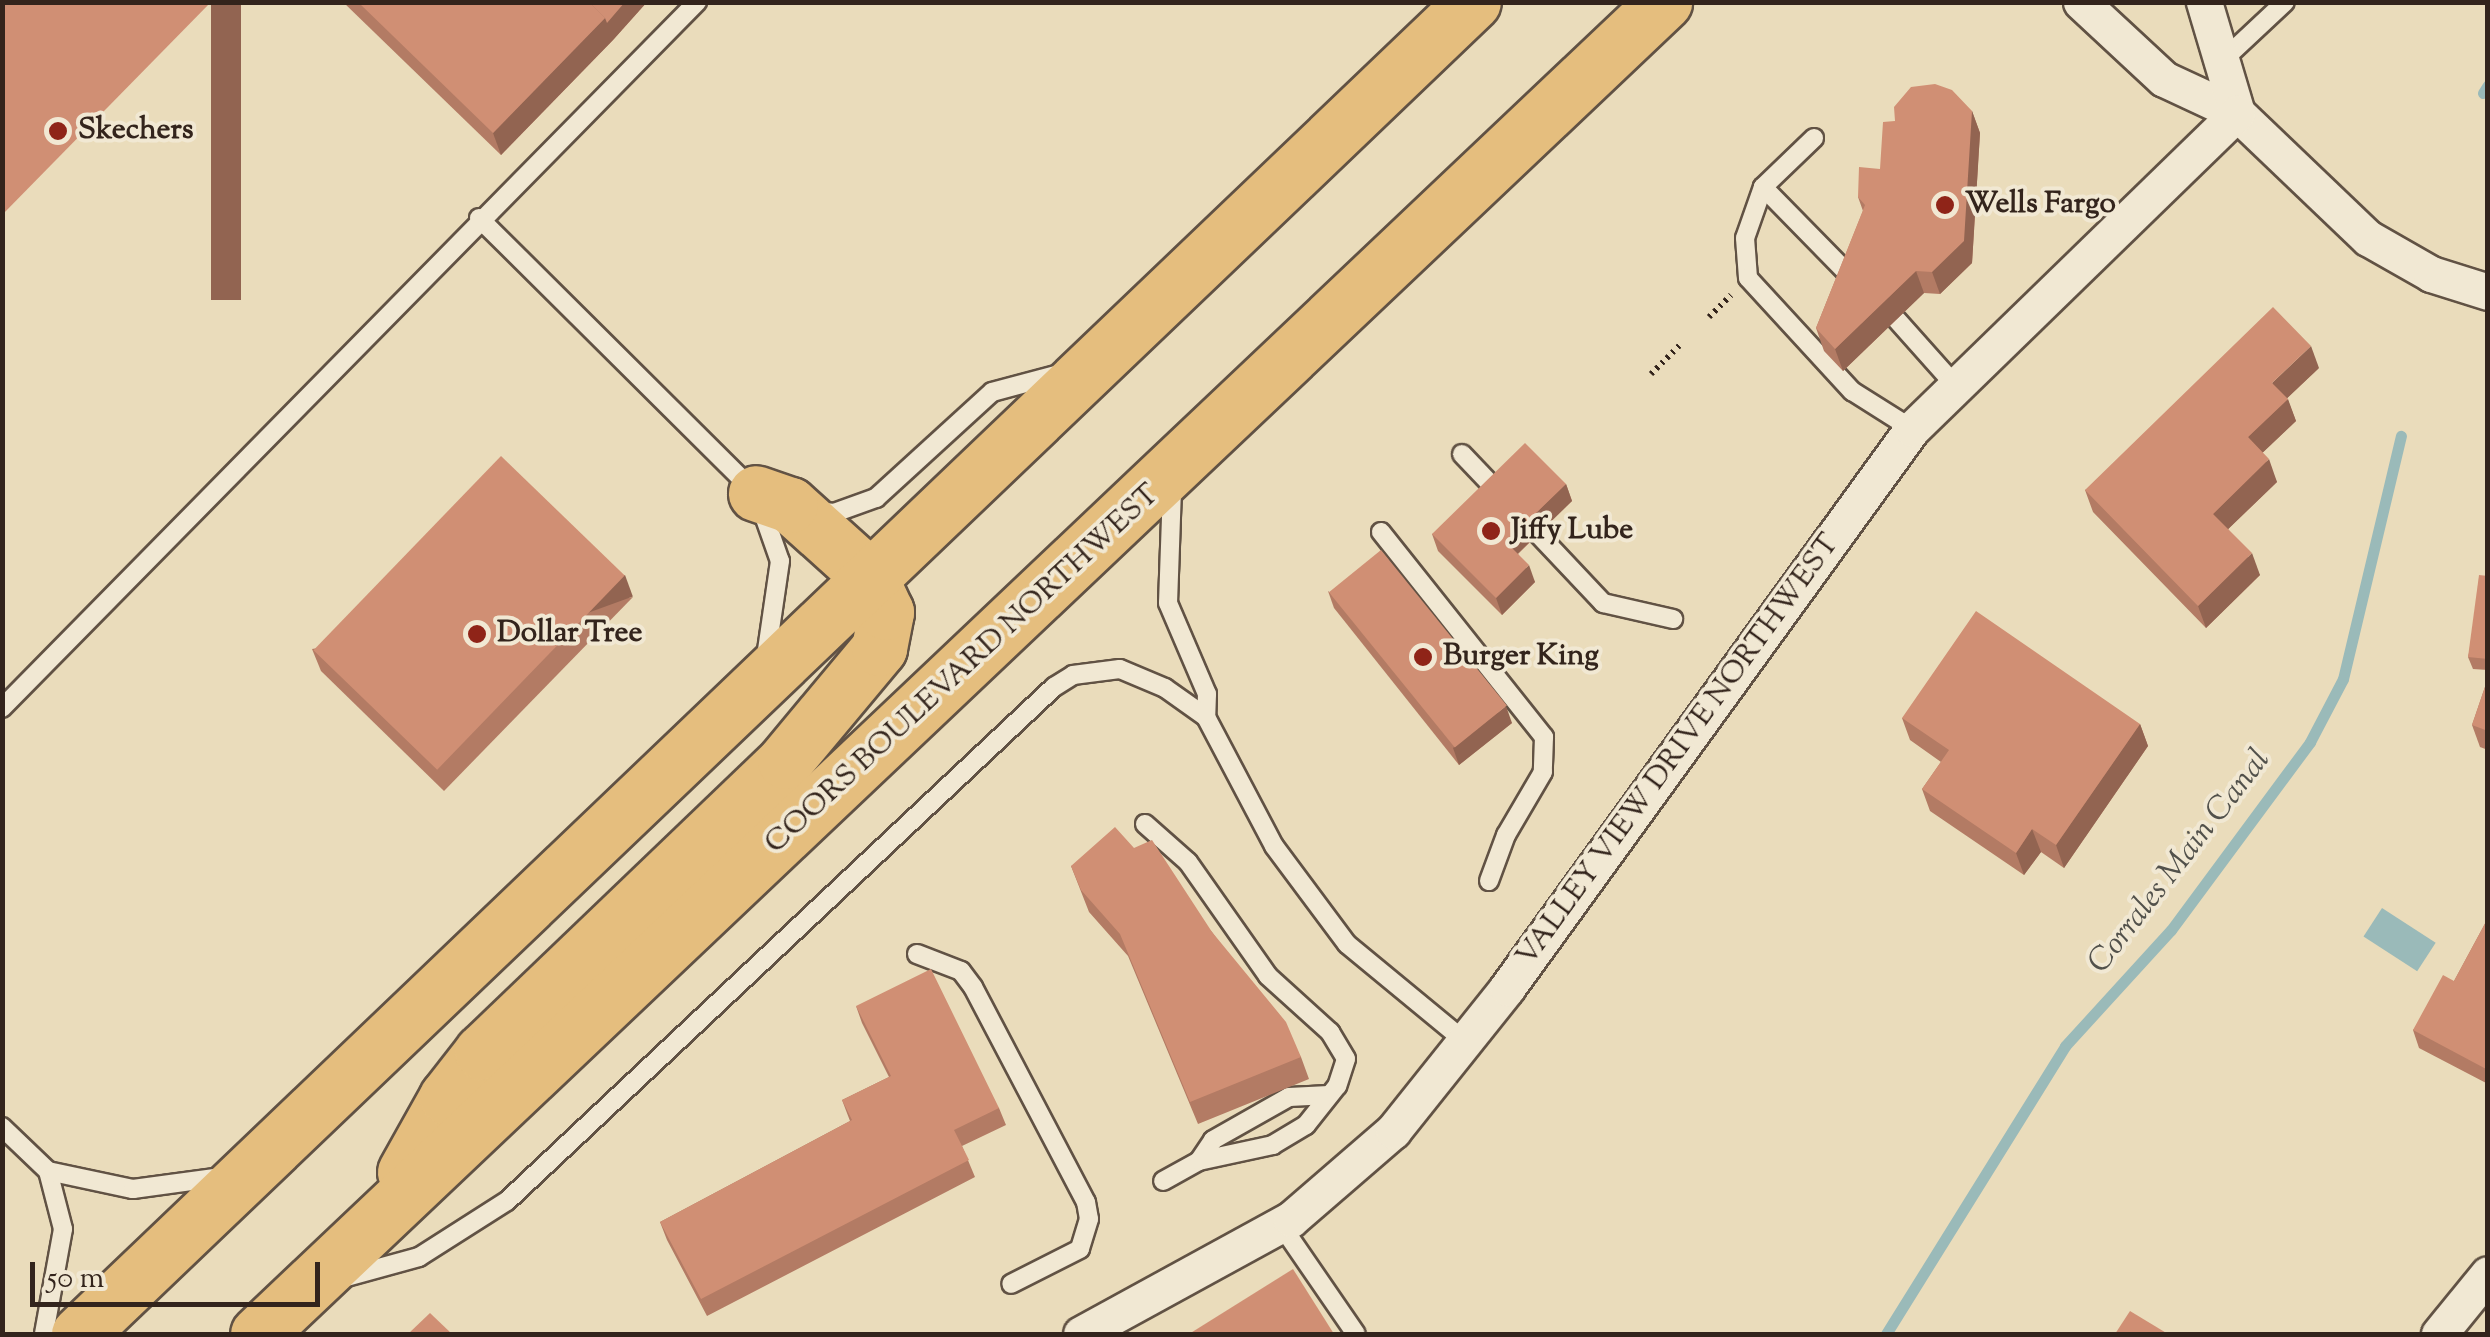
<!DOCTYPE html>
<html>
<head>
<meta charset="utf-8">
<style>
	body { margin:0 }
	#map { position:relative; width:2490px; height:1337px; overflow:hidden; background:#eadcbb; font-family:"Sorts Mill Goudy",serif }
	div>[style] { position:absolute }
	.water>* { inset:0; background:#9abab9; transform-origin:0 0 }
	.stream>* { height:11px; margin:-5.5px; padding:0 5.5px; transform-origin:5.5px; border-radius:5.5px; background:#9abab9 }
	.path>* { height:6px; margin-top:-3px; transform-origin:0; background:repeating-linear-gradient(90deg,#33241c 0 2.5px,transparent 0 7.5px) }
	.roads { filter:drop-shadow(2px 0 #615244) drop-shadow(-2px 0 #615244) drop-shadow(0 2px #615244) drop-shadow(0 -2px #615244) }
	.lane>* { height:18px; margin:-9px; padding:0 9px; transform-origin:9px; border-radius:9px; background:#f1e8d3 }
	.street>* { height:35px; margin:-17.5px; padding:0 17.5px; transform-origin:17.5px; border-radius:17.5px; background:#f1e8d3 }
	.primary>* { height:55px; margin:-27.5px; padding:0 27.5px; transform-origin:27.5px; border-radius:27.5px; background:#e5be7e }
	.wall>* { inset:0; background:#b37b64 }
	.shaded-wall>* { inset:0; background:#926451; transform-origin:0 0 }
	.building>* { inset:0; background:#d08f74; transform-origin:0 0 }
	.dots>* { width:28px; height:28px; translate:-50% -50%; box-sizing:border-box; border:5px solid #f1e8d3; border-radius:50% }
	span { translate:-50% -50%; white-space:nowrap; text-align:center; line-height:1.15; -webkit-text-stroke:8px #f1e8d3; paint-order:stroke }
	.poi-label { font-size:30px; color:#33241c; font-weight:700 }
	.left { translate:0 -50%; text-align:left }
	.street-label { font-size:30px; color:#33241c }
	.water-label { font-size:32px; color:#52514b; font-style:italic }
	.frame { position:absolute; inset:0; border:5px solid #33241c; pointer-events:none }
	.scale { position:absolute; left:30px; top:1262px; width:290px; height:45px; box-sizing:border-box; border:5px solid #33241c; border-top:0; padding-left:12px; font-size:30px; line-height:35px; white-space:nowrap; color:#33241c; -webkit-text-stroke:8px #f1e8d3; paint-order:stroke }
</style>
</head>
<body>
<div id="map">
	<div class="water">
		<i style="left:2382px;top:908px;width:64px;height:34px;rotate:33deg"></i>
	</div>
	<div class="stream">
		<i style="left:2483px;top:93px;width:9px;rotate:-58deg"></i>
		<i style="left:1886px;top:1334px;width:339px;rotate:-58.1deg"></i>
		<i style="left:2065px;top:1046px;width:157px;rotate:-47.6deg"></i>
		<i style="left:2171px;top:930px;width:234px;rotate:-53.5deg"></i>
		<i style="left:2310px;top:742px;width:71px;rotate:-62.4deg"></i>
		<i style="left:2343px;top:679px;width:250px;rotate:-76.6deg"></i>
	</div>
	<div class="path">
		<i style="left:1709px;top:317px;width:31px;rotate:-45deg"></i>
		<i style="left:1651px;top:374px;width:40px;rotate:-45deg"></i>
	</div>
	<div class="roads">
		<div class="lane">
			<i style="left:2222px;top:61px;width:86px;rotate:-43.1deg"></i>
			<i style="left:1814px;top:138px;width:71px;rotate:136.1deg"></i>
			<i style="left:1763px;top:187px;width:54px;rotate:109.4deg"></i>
			<i style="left:1745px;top:238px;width:40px;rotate:85.7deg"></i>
			<i style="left:1748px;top:278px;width:154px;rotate:47.4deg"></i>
			<i style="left:1852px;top:391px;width:71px;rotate:32.3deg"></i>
			<i style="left:1763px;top:187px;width:129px;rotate:45.6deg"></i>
			<i style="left:479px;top:218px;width:390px;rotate:44.8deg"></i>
			<i style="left:756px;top:493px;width:72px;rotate:70.6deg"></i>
			<i style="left:780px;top:561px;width:97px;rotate:98.3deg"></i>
			<i style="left:1897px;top:320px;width:86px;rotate:48.3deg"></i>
			<i style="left:1462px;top:454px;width:58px;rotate:46.4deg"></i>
			<i style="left:1172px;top:489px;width:114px;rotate:92deg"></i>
			<i style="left:1168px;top:603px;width:99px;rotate:66.8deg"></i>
			<i style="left:1207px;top:694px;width:23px;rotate:92deg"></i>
			<i style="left:1206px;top:717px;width:146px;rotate:62.2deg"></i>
			<i style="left:1274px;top:846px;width:122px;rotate:53.3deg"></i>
			<i style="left:1347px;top:944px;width:154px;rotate:39.5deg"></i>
			<i style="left:816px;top:511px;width:18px;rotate:6deg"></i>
			<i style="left:834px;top:513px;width:45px;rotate:-19.7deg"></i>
			<i style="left:876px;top:498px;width:157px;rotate:-42.4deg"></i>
			<i style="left:992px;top:392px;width:73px;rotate:-15deg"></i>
			<i style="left:1523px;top:518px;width:117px;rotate:46.7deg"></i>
			<i style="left:1603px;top:603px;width:72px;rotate:12.9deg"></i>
			<i style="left:1381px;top:532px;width:262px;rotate:51.5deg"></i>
			<i style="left:1544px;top:737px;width:35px;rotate:92deg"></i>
			<i style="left:1543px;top:772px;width:73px;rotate:120.4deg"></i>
			<i style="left:1506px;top:835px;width:49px;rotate:110.3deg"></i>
			<i style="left:2px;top:708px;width:991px;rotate:-45.45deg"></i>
			<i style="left:1145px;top:824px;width:57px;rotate:41.5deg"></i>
			<i style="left:1188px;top:862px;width:139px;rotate:54.9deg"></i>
			<i style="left:1268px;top:976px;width:84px;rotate:42.1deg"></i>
			<i style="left:1330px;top:1032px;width:31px;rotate:59deg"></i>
			<i style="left:1346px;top:1059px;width:28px;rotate:108deg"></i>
			<i style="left:1337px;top:1086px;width:50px;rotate:128.5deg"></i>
			<i style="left:1306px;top:1125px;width:39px;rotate:149deg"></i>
			<i style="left:1273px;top:1145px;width:76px;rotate:167.8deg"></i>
			<i style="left:1199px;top:1161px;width:41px;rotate:150.9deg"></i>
			<i style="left:917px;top:954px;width:47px;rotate:21.1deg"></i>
			<i style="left:961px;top:971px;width:20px;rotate:53deg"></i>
			<i style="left:973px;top:987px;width:243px;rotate:62.3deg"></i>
			<i style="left:1086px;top:1202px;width:17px;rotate:80deg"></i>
			<i style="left:1089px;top:1219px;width:31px;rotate:107deg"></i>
			<i style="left:1080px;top:1249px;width:77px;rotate:153.1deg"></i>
			<i style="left:2px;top:1127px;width:64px;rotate:43.7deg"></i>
			<i style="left:48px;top:1171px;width:60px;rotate:75.5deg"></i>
			<i style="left:63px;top:1229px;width:107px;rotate:100.3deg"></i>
			<i style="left:1199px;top:1161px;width:25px;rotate:-56deg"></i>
			<i style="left:1213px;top:1140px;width:87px;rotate:-29.5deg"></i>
			<i style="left:1289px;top:1097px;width:40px;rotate:-2.9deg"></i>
			<i style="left:48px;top:1171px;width:87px;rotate:12deg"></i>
			<i style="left:133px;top:1189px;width:90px;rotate:-7.7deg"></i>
			<i style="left:1281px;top:1225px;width:132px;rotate:55.5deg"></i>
			<i style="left:339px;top:1279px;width:83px;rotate:-15.4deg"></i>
			<i style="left:419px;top:1257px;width:104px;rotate:-32.5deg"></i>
			<i style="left:507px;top:1201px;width:751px;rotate:-43.22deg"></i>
			<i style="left:1054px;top:687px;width:22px;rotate:-32deg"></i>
			<i style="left:1073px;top:675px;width:47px;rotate:-7.3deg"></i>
			<i style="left:1120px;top:669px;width:49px;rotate:22.9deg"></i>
			<i style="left:1165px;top:688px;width:50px;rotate:35.3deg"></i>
		</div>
		<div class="street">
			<i style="left:2081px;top:2px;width:113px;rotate:42.9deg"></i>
			<i style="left:2164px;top:79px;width:81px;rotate:25deg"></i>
			<i style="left:2237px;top:113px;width:181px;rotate:43.7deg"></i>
			<i style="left:2368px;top:238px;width:73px;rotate:29.7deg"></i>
			<i style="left:2431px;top:274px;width:60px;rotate:17.5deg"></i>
			<i style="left:2204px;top:2px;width:116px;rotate:73.4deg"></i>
			<i style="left:1081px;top:1334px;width:239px;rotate:-28.7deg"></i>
			<i style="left:1291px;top:1219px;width:135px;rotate:-40.8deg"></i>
			<i style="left:1393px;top:1131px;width:183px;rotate:-51.4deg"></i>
			<i style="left:1507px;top:988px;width:690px;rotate:-54.08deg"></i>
			<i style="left:1912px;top:429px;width:453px;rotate:-44.2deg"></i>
			<i style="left:2439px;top:1334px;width:77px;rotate:-50.8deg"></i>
		</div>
		<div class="primary">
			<i style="left:405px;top:1172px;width:86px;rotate:-60.8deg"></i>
			<i style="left:447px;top:1097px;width:57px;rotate:-52.1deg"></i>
			<i style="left:482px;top:1052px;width:420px;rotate:-43.8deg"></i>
			<i style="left:785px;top:761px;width:147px;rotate:-50.2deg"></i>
			<i style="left:879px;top:648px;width:37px;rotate:-79deg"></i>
			<i style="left:886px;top:612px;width:38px;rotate:-115deg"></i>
			<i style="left:870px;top:577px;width:108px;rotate:-138deg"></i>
			<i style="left:790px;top:505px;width:36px;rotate:-161deg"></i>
			<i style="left:79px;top:1334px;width:1928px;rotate:-43.7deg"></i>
			<i style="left:258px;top:1334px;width:1937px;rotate:-43.45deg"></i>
		</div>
	</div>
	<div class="wall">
		<i style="clip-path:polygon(343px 2px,647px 2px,613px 40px,501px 155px)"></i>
		<i style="clip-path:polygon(1972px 111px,1980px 133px,1972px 263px,1940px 294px,1924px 293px,1843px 371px,1824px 351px,1816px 328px,1863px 211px,1858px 197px,1880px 169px)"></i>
		<i style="clip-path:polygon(2319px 368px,2287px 398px,2296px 421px,2262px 453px,2277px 482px,2228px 529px,2260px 575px,2206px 628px,2093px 512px,2085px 490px)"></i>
		<i style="clip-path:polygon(1566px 484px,1572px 501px,1518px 554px,1535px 582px,1502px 615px,1438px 551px,1432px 534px)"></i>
		<i style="clip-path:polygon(2488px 576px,2488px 670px,2473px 669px,2468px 657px)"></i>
		<i style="clip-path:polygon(1328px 591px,1512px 723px,1459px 765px,1334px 608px)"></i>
		<i style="clip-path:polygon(633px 597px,444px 791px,321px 671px,312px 649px)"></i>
		<i style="clip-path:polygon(2488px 678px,2488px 750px,2480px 747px,2472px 725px)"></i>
		<i style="clip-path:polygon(1902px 718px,2140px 724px,2148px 746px,2064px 868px,2041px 852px,2024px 875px,1930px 811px,1922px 789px,1941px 762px,1910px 740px)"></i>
		<i style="clip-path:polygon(1134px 848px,1212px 932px,1301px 1057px,1309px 1079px,1198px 1124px,1128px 956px,1089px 912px,1071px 866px)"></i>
		<i style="clip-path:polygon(2488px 918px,2488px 1084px,2419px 1048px,2413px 1030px,2454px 981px)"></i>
		<i style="clip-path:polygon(856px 1006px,999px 1108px,1006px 1125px,962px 1146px,975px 1177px,707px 1316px,667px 1240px,660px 1222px,850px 1121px,842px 1100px,889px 1077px,862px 1023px)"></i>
	</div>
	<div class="shaded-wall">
		<i style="left:211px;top:2px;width:30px;height:298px"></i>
		<i style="clip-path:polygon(625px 2px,647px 2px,613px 40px,501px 155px,493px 133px,605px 18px)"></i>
		<i style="clip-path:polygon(1972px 111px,1980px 133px,1972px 263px,1940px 294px,1932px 272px)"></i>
		<i style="clip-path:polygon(1916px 271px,1924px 293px,1843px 371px,1835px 349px)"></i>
		<i style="clip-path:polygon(2311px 346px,2319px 368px,2280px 405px,2272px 383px)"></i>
		<i style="clip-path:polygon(2288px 399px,2296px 421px,2256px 459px,2248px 437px)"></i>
		<i style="clip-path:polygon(2269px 459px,2277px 482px,2221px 536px,2213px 514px)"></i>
		<i style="clip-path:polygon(1566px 484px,1572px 501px,1512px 559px,1506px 542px)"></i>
		<i style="clip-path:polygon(2252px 553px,2260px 575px,2206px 628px,2198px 606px)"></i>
		<i style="clip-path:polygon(1529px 565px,1535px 582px,1502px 615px,1496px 598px)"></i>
		<i style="left:625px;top:575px;width:23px;height:271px;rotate:70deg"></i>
		<i style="clip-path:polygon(1506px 706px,1512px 723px,1459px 765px,1453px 748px)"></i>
		<i style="clip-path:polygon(2140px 724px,2148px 746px,2064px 868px,2056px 845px)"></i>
		<i style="clip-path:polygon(2032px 829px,2041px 852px,2024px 875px,2016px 853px)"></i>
	</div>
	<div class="building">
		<i style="clip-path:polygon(2px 2px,211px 2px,2px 215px)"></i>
		<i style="clip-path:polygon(358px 2px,589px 2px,605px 18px,493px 133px)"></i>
		<i style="clip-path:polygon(589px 2px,625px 2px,607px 23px,605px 18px)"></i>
		<i style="clip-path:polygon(1935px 84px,1952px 90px,1972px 111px,1964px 241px,1932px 272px,1916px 271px,1835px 349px,1816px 328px,1865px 205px,1858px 197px,1859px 167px,1880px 169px,1883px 122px,1895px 121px,1894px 107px,1911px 87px)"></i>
		<i style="clip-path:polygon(2273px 307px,2311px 346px,2272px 383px,2288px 399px,2248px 437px,2269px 459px,2213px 514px,2252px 553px,2198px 606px,2085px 490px)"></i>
		<i style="clip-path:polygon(1525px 443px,1566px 484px,1506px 542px,1529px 565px,1496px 598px,1432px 534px)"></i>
		<i style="left:501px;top:456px;width:172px;height:270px;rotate:44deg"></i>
		<i style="left:1381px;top:550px;width:200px;height:67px;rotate:51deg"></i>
		<i style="clip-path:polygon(2479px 575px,2488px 576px,2488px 659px,2468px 657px)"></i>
		<i style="clip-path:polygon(1976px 611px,2140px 724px,2056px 845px,2032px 829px,2016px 853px,1922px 789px,1949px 750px,1902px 718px)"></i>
		<i style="clip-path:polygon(2488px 678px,2488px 731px,2472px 725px)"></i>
		<i style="clip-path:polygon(1115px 827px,1134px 848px,1152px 840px,1212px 932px,1286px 1022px,1301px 1057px,1190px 1102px,1120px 934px,1081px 890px,1071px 866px)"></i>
		<i style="clip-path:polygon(2488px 918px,2488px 1070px,2413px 1030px,2443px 975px,2454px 981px)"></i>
		<i style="clip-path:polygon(931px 969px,999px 1108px,954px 1130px,969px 1160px,701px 1299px,660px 1222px,852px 1120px,842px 1100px,891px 1076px,856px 1006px)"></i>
		<i style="clip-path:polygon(1293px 1269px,1334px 1334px,1189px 1334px)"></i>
		<i style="clip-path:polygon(2130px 1311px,2168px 1334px,2115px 1334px)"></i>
		<i style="clip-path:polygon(430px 1313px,452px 1334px,408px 1334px)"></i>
	</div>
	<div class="dots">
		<i style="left:58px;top:131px;background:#8f2418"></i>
		<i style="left:1945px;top:205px;background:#8f2418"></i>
		<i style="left:1491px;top:531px;background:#8f2418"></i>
		<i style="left:477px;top:634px;background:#8f2418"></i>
		<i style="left:1423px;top:657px;background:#8f2418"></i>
	</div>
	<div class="poi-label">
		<span class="left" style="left:78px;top:131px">Skechers</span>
		<span class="left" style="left:1965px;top:205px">Wells Fargo</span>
		<span class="left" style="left:1511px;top:531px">Jiffy Lube</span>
		<span class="left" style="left:497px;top:634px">Dollar Tree</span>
		<span class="left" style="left:1443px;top:657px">Burger King</span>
	</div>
	<div class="street-label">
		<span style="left:963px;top:670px;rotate:-43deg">COORS BOULEVARD NORTHWEST</span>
		<span style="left:1679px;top:751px;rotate:-54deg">VALLEY VIEW DRIVE NORTHWEST</span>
	</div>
	<div class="water-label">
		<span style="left:2180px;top:862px;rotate:-52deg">Corrales Main Canal</span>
	</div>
	<div class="frame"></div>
	<div class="scale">50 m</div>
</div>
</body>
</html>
